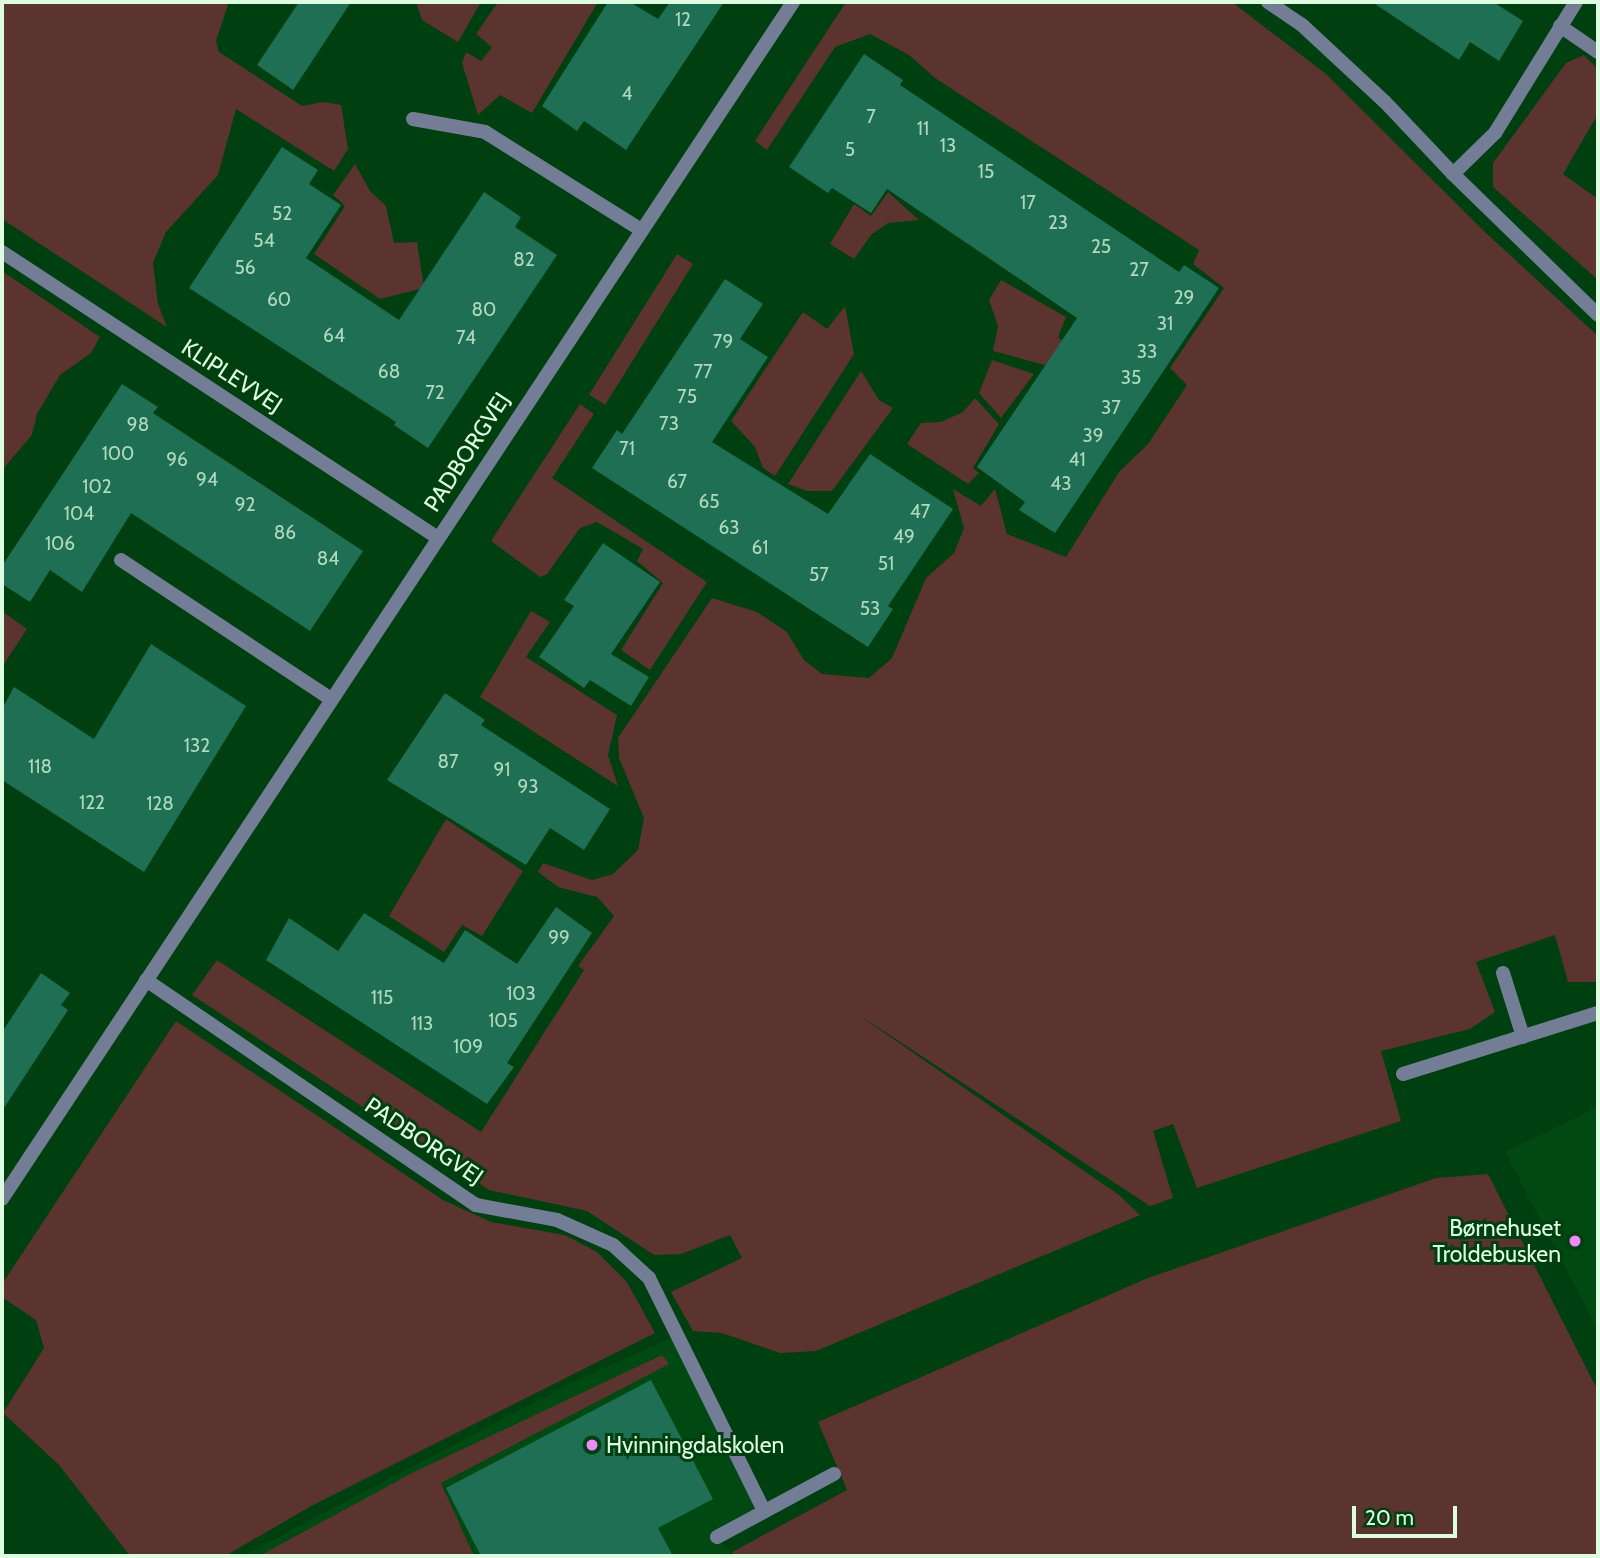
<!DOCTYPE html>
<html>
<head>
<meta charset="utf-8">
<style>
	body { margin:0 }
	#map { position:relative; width:1600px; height:1558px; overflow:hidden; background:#003f0f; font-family:Cabin,sans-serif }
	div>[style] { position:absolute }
	.built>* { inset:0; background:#004913 }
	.green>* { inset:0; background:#5b332f; transform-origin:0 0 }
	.building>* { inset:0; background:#1e6f54 }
	.street>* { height:14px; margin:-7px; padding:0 7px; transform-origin:7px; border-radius:7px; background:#737e96 }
	.dots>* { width:19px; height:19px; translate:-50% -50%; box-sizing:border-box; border:4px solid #003f0f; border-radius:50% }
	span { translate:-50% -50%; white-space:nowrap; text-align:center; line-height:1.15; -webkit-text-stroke:6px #003f0f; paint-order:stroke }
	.number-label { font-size:19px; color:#aed9bc }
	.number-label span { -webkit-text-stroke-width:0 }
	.street-label { font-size:23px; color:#defcdf }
	.poi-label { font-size:23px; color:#defcdf }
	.right { translate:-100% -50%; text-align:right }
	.left { translate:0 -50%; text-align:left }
	.frame { position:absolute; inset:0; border:4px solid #defcdf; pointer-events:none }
	.scale { position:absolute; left:1352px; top:1506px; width:105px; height:32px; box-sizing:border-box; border:4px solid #defcdf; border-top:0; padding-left:9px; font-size:21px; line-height:24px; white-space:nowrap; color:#defcdf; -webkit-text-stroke:5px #003f0f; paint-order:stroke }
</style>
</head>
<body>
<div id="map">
	<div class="built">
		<i style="clip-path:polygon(1598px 1107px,1598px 1330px,1505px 1152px)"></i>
		<i style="clip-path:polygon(676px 1336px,764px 1511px,717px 1537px,734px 1556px,242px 1556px,579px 1379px)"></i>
	</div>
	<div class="green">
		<i style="clip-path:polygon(2px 2px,229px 2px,216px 41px,219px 52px,302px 106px,323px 102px,341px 105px,348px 149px,334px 171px,236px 109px,218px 175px,166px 232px,153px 263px,158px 304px,167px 327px,2px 219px)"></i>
		<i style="clip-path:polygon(416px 2px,481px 2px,458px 42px,422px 20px)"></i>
		<i style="clip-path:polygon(498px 2px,598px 2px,532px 113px,500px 95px,478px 115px,462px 63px,466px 52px,481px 61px,492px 47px,476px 34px)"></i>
		<i style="clip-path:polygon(846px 2px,1232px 2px,1326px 74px,1486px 233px,1598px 336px,1598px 982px,1568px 982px,1555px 935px,1476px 962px,1495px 1012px,1470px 1029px,1381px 1051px,1401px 1121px,1197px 1188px,1173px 1124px,1153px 1131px,1173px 1198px,1150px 1206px,853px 1011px,1119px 1195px,1140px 1215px,816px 1351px,780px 1353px,722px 1333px,693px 1331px,671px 1292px,742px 1258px,730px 1235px,681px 1254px,654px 1255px,587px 1211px,489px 1190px,192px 995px,217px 960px,481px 1132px,584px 970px,578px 966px,614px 916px,597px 897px,558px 887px,538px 872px,543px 863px,592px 880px,613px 874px,638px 850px,644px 818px,619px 758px,618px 738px,712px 598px,757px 612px,787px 632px,804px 660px,822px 674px,869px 678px,892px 658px,926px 578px,954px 553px,964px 528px,953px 489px,981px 506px,995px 489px,1007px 534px,1066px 557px,1119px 472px,1148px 444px,1187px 385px,1170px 368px,1224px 288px,1193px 264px,1199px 250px,935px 78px,909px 55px,870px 34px,835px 47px,767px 150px,755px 141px)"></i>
		<i style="clip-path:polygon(1584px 55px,1598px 69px,1598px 114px,1563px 174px,1598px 199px,1598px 280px,1493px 187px,1493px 163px,1566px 63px)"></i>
		<i style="clip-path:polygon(355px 164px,370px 191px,386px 206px,394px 243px,417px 242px,424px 288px,380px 299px,314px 254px,345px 206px,333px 195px)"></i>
		<i style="clip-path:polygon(888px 192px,919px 220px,888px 223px,872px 234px,854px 259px,830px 244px,854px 204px,871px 216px)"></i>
		<i style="left:677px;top:254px;width:19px;height:166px;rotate:32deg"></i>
		<i style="clip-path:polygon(2px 271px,100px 337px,91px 353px,60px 375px,37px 414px,32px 435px,2px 470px)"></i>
		<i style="clip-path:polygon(1001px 280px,1066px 317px,1058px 337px,1071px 349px,1056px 368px,993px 351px,998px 326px,989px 300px)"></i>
		<i style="clip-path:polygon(845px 306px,854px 354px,775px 476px,763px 468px,755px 447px,731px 421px,803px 312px,827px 329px)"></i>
		<i style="clip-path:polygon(992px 360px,1034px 374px,1001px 418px,979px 393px)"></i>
		<i style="clip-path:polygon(861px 371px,879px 400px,893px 408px,832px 491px,807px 491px,788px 484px)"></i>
		<i style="clip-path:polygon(975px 398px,999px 424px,973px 468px,979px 473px,968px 484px,907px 444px,921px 423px,941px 422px,963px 412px)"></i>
		<i style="clip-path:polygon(580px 404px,594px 414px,552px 478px,707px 582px,650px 670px,621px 650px,663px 583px,637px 561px,643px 549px,597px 522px,580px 528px,547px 574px,540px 577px,491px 541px)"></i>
		<i style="clip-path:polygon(2px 611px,27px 629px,2px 667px)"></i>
		<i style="clip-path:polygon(531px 611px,550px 622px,526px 657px,617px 715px,608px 755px,618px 786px,480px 697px)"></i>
		<i style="clip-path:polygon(446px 819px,523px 871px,482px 936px,462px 925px,444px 952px,389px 916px)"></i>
		<i style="clip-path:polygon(176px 1021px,443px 1200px,491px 1222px,565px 1235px,597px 1252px,627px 1282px,655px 1333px,313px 1505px,225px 1556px,130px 1556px,59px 1465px,3px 1413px,44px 1348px,36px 1320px,2px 1297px,2px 1284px)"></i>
		<i style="clip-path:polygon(1488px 1174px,1598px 1391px,1598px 1556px,734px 1556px,732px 1552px,847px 1490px,818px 1422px,1148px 1278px,1436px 1178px)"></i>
		<i style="clip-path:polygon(662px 1355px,669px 1364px,441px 1483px,474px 1556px,259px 1556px,414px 1472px)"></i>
	</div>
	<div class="building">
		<i style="clip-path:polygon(299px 2px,351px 2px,293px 90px,257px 65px)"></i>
		<i style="clip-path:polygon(608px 2px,630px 2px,658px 19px,670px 2px,724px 2px,626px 150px,584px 121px,577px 131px,542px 106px)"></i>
		<i style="clip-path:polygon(1372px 2px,1493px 2px,1523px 21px,1499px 61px,1470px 42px,1459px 60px)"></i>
		<i style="clip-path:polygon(864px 54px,903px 80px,900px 85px,1179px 272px,1184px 265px,1219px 288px,1055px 533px,1019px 510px,1025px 502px,977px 467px,1077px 318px,887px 189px,871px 213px,832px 188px,828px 193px,789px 167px)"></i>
		<i style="clip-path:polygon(282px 147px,318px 170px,309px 184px,341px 205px,306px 258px,399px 320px,484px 192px,521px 217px,515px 227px,557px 255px,428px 448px,394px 425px,396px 422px,189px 288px)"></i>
		<i style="clip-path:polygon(725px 279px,763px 304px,740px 339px,768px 357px,712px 442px,828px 514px,870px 454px,953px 509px,888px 606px,893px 609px,868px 647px,592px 468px,617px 430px,622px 434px)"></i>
		<i style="clip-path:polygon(122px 384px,158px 407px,153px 413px,363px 551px,310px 631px,131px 513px,82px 592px,50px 570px,30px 602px,2px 584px,2px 566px)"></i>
		<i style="clip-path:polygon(603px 543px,660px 582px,611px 654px,649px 677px,631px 706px,590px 680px,584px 688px,539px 657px,574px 606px,564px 600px)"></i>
		<i style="clip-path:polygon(151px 644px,246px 706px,144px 872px,2px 780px,2px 709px,14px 687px,94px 739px)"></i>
		<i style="clip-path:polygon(445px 693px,485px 720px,481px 725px,610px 809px,584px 850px,550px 828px,526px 865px,387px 780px)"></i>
		<i style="clip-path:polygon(556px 907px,592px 933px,507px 1063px,514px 1067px,487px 1104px,266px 960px,289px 918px,338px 951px,364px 913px,444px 963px,465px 930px,517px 964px)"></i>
		<i style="clip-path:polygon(41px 973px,70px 993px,61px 1005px,68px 1010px,2px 1111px,2px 1032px)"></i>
		<i style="clip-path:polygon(651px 1380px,713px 1499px,658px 1528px,673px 1556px,481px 1556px,446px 1488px)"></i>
	</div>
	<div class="street">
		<i style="left:1268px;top:2px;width:41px;rotate:34.1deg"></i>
		<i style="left:1302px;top:25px;width:113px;rotate:42.9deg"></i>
		<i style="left:1385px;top:102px;width:99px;rotate:46.6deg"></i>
		<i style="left:1453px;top:174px;width:59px;rotate:-44.3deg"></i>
		<i style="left:1495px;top:133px;width:154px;rotate:-58.3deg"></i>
		<i style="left:1560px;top:26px;width:46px;rotate:34.4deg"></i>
		<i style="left:413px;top:119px;width:73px;rotate:10.2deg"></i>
		<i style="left:485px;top:132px;width:184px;rotate:32.1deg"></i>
		<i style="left:1453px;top:174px;width:202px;rotate:44.2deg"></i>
		<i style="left:2px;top:252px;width:521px;rotate:33.26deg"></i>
		<i style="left:121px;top:560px;width:252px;rotate:33.5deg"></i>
		<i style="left:1503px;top:973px;width:67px;rotate:72.6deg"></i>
		<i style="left:146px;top:980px;width:399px;rotate:34.3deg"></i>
		<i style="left:476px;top:1205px;width:82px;rotate:10.5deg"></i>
		<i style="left:557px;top:1220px;width:61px;rotate:24.1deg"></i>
		<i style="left:613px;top:1245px;width:49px;rotate:42.5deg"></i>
		<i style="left:649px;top:1278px;width:260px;rotate:63.7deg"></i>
		<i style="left:1403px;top:1074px;width:204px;rotate:-17.4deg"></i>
		<i style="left:2px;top:1199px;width:1435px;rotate:-56.54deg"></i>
		<i style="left:717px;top:1537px;width:133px;rotate:-28.3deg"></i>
	</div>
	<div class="dots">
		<i style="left:1575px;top:1241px;background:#f18af4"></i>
		<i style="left:592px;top:1445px;background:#f18af4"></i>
	</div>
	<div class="number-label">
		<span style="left:683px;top:20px">12</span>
		<span style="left:627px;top:94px">4</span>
		<span style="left:871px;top:117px">7</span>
		<span style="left:923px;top:129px">11</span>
		<span style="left:948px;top:146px">13</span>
		<span style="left:850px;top:150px">5</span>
		<span style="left:986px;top:172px">15</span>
		<span style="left:1028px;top:203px">17</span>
		<span style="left:282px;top:214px">52</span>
		<span style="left:1058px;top:223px">23</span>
		<span style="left:264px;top:241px">54</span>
		<span style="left:1101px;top:247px">25</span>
		<span style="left:524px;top:260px">82</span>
		<span style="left:245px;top:268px">56</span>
		<span style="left:1139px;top:270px">27</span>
		<span style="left:1184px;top:298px">29</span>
		<span style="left:279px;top:300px">60</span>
		<span style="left:484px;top:310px">80</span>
		<span style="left:1165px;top:324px">31</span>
		<span style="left:334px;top:336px">64</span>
		<span style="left:466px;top:338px">74</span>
		<span style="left:723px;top:342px">79</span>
		<span style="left:1147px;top:352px">33</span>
		<span style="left:389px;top:372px">68</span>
		<span style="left:703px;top:372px">77</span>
		<span style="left:1131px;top:378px">35</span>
		<span style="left:435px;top:393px">72</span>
		<span style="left:687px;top:397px">75</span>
		<span style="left:1111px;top:408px">37</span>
		<span style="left:669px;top:424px">73</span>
		<span style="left:138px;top:425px">98</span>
		<span style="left:1093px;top:436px">39</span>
		<span style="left:627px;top:449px">71</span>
		<span style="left:118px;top:454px">100</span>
		<span style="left:177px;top:460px">96</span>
		<span style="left:1077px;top:460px">41</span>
		<span style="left:207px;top:480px">94</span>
		<span style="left:677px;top:482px">67</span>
		<span style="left:1061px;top:484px">43</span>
		<span style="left:97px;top:487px">102</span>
		<span style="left:709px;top:502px">65</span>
		<span style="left:245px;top:505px">92</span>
		<span style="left:920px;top:512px">47</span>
		<span style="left:79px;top:514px">104</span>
		<span style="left:729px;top:528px">63</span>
		<span style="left:285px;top:533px">86</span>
		<span style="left:904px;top:537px">49</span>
		<span style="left:60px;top:544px">106</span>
		<span style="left:760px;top:548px">61</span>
		<span style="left:328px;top:559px">84</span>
		<span style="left:886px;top:564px">51</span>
		<span style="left:819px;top:575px">57</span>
		<span style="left:870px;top:609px">53</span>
		<span style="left:197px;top:746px">132</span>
		<span style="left:448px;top:762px">87</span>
		<span style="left:40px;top:767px">118</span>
		<span style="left:502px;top:770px">91</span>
		<span style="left:528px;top:787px">93</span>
		<span style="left:92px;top:803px">122</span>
		<span style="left:160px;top:804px">128</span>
		<span style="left:559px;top:938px">99</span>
		<span style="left:521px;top:994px">103</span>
		<span style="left:382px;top:998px">115</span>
		<span style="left:503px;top:1021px">105</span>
		<span style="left:422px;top:1024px">113</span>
		<span style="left:468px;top:1047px">109</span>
	</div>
	<div class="street-label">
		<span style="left:232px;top:376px;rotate:33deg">KLIPLEVVEJ</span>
		<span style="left:467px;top:452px;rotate:-57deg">PADBORGVEJ</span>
		<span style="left:424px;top:1141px;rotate:34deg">PADBORGVEJ</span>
	</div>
	<div class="poi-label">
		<span class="right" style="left:1561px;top:1241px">Børnehuset<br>Troldebusken</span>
		<span class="left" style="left:606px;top:1445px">Hvinningdalskolen</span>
	</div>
	<div class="frame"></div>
	<div class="scale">20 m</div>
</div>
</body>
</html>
